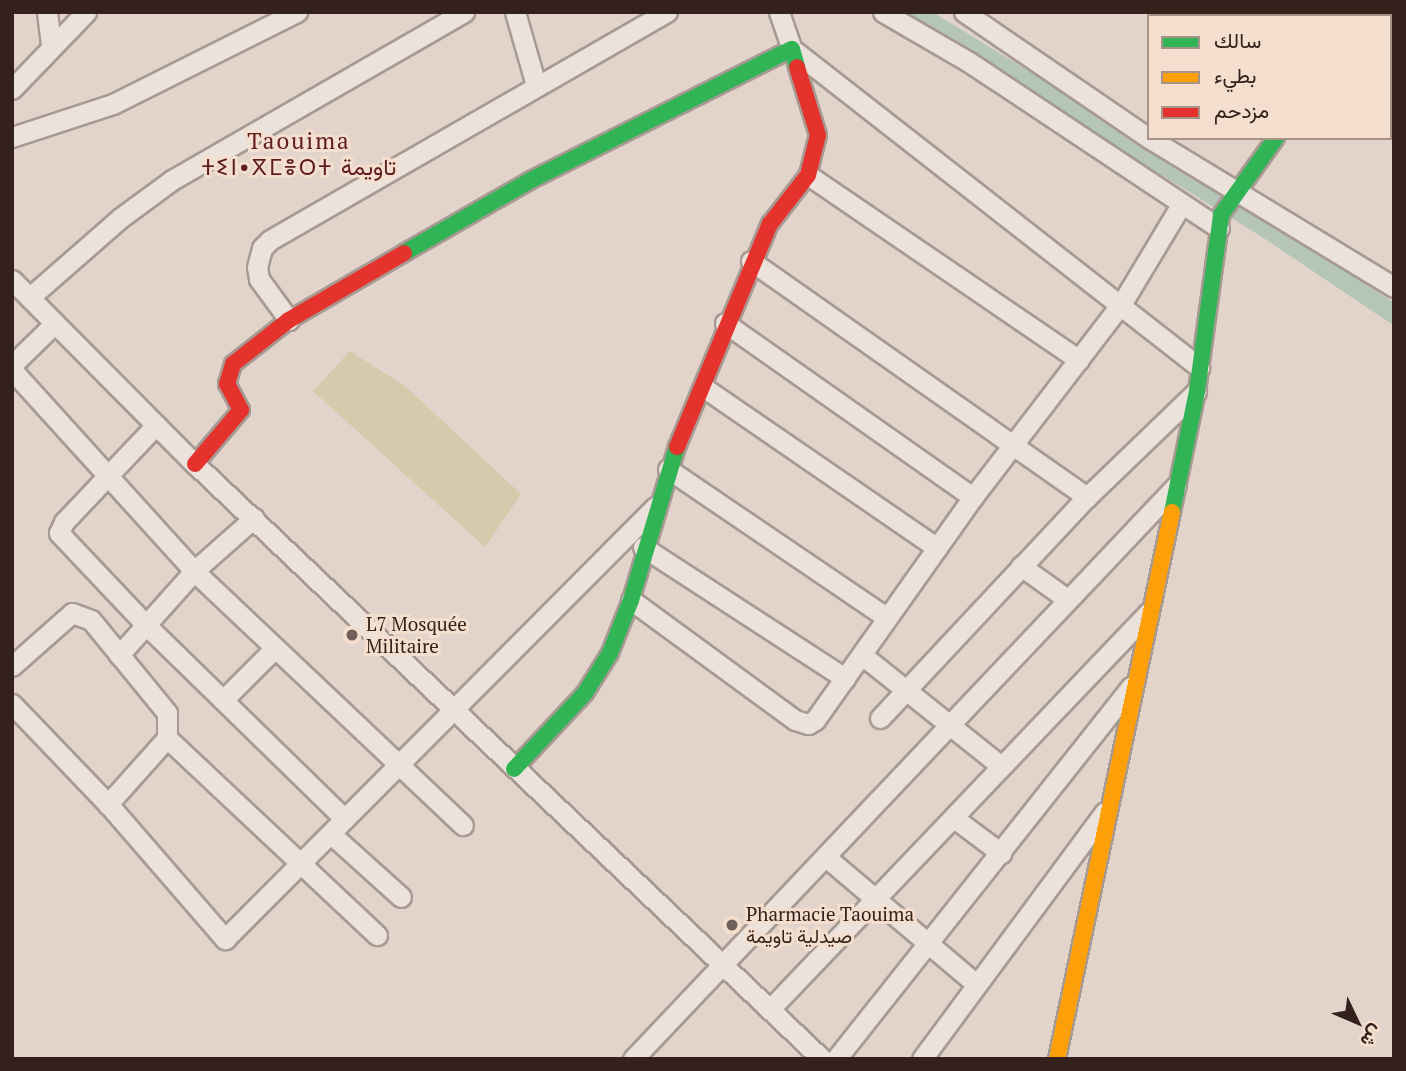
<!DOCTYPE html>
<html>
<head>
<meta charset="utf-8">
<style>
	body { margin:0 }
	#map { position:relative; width:1406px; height:1071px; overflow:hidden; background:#e2d4ca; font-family:"PT Serif",Vazirmatn,"Noto Sans Tifinagh",serif }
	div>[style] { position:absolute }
	.green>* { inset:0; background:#d4caac }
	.canal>* { height:19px; margin:-9.5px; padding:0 9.5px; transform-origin:9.5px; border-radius:9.5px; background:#b5c5b6 }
	.roads { filter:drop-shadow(2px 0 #a79a93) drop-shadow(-2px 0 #a79a93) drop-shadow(0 2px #a79a93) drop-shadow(0 -2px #a79a93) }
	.street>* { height:19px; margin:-9.5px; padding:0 9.5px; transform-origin:9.5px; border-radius:9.5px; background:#eae2db }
	.fast>* { height:16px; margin:-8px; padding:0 8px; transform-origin:8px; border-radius:8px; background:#30b455 }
	.slow>* { height:16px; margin:-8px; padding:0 8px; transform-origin:8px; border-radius:8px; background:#ff9f0a }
	.jam>* { height:16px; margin:-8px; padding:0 8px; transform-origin:8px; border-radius:8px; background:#e5322d }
	.dots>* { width:19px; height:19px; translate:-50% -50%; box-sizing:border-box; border:4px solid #f4dfcf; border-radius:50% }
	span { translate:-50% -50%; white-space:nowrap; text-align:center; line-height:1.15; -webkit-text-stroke:6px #f4dfcf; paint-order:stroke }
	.poi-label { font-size:19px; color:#34211c }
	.left { translate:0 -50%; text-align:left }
	.quarter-label { font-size:23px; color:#5f1d21; letter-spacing:2px }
	.frame { position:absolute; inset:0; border:14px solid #34211c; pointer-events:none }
	.legend { position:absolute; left:1147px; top:14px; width:245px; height:126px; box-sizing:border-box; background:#f4dfcf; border:2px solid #a79387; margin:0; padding:9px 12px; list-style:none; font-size:21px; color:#34211c }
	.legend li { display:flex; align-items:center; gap:14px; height:35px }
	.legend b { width:35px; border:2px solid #a79387 }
	.north { position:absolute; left:1322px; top:987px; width:70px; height:70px; -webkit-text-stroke:5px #f4dfcf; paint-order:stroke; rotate:134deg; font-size:19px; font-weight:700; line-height:28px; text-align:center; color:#34211c }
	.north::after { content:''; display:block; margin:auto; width:24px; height:32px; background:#34211c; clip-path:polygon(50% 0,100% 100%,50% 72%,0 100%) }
</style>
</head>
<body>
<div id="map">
	<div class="green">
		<i style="clip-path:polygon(350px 351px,405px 386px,521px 494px,485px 547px,313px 391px)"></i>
	</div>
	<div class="canal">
		<i style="left:915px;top:12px;width:409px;rotate:31.6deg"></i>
		<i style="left:1263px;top:226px;width:158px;rotate:33.9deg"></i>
	</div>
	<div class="roads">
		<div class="street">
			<i style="left:47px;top:12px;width:34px;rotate:83deg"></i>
			<i style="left:515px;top:12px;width:76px;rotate:74deg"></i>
			<i style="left:779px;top:12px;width:39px;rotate:71deg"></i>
			<i style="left:792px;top:49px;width:517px;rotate:38deg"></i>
			<i style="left:883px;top:12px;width:99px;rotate:30.2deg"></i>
			<i style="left:969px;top:62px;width:300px;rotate:33.6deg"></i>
			<i style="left:964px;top:12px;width:224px;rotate:34.3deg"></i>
			<i style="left:1361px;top:16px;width:4px;rotate:-63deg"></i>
			<i style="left:12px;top:89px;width:107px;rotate:-46.1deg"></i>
			<i style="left:12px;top:137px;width:106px;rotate:-18.1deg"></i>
			<i style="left:113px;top:104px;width:206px;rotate:-26.6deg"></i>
			<i style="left:1149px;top:138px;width:287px;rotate:31.3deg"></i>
			<i style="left:808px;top:175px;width:328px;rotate:34.3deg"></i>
			<i style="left:751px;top:261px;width:411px;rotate:35.1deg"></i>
			<i style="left:12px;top:280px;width:260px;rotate:45.2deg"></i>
			<i style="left:195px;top:464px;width:864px;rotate:43.5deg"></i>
			<i style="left:30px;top:297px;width:118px;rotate:-41.2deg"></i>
			<i style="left:119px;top:219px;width:66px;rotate:-36.3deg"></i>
			<i style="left:172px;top:180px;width:337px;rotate:-29.9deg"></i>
			<i style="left:289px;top:320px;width:51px;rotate:-126.2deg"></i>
			<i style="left:259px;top:279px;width:12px;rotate:-99deg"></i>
			<i style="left:257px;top:267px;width:20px;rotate:-75deg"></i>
			<i style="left:262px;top:248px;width:11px;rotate:-45deg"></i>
			<i style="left:270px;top:240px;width:458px;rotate:-29.9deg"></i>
			<i style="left:725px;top:323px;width:303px;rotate:35.1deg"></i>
			<i style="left:12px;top:365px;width:59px;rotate:-44.3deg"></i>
			<i style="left:12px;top:370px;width:271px;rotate:47.8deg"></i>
			<i style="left:194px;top:571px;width:370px;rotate:43.4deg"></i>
			<i style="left:703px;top:387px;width:284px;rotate:34.5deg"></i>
			<i style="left:156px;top:425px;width:134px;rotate:133.5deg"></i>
			<i style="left:64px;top:522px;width:12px;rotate:114deg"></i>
			<i style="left:59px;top:533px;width:127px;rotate:46.6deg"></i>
			<i style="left:146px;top:625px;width:277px;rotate:44.3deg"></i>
			<i style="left:668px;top:469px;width:265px;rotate:34.2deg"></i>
			<i style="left:643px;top:547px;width:241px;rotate:33deg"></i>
			<i style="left:1021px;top:566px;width:57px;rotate:35.7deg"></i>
			<i style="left:631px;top:600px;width:203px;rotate:36.2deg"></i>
			<i style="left:795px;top:720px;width:14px;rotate:17deg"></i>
			<i style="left:808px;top:724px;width:8px;rotate:-30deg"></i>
			<i style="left:815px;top:720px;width:273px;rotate:-54.7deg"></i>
			<i style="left:973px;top:497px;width:245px;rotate:-52.5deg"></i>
			<i style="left:1122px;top:303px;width:114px;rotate:-59deg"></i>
			<i style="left:119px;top:655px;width:113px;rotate:-48.2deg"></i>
			<i style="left:194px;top:571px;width:80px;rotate:-41.5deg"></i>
			<i style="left:862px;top:655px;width:178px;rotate:38.6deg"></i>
			<i style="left:12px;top:666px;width:80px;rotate:-41.5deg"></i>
			<i style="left:72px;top:613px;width:20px;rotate:20deg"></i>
			<i style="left:91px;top:620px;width:120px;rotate:50.7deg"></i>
			<i style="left:167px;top:713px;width:25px;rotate:90deg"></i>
			<i style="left:167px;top:738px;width:89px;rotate:131.8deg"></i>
			<i style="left:223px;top:700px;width:71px;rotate:-45deg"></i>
			<i style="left:12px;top:704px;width:139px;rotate:46.2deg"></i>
			<i style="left:108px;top:804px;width:179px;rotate:49.1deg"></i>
			<i style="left:225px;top:939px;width:610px;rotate:-45.13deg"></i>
			<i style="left:880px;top:718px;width:303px;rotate:-46.9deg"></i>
			<i style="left:1087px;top:497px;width:151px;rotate:-43.9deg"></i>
			<i style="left:167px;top:738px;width:288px;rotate:43.2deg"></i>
			<i style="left:954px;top:818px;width:59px;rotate:36.7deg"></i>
			<i style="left:331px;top:834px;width:94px;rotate:42deg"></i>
			<i style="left:827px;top:858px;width:195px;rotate:40.2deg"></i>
			<i style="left:772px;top:1007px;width:546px;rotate:-46.34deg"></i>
			<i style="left:633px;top:1059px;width:789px;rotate:-46.54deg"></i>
			<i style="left:836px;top:1059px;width:475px;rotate:-51.6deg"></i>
			<i style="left:922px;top:1059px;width:307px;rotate:-53.5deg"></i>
		</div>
		<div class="fast">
			<i style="left:404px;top:253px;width:144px;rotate:-29.9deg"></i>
			<i style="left:529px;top:181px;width:294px;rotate:-26.7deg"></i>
			<i style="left:792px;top:49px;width:19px;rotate:74deg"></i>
			<i style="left:1172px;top:512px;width:124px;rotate:-78.3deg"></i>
			<i style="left:1197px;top:391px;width:178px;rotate:-82.2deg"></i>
			<i style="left:1221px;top:215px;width:95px;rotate:-54.5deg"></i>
			<i style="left:514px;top:769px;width:104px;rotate:-46.9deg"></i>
			<i style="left:585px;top:693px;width:47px;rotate:-58deg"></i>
			<i style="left:610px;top:653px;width:57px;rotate:-68.4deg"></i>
			<i style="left:631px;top:600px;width:160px;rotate:-73.3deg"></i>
		</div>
		<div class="slow">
			<i style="left:1057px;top:1059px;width:559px;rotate:-78.13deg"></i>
		</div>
		<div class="jam">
			<i style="left:677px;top:447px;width:242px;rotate:-67.4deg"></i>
			<i style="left:770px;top:224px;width:62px;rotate:-52.2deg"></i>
			<i style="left:808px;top:175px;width:41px;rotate:-76deg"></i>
			<i style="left:818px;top:135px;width:71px;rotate:-107.2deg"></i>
			<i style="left:195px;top:464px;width:71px;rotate:-49.6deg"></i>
			<i style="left:241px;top:410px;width:30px;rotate:-118deg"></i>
			<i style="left:227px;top:384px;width:21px;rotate:-73deg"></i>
			<i style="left:233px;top:364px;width:71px;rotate:-38.2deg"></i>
			<i style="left:289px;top:320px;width:133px;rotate:-30.2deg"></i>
		</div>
	</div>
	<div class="dots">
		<i style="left:352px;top:635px;background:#716059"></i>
		<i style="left:732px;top:925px;background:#716059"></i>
	</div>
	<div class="poi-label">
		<span class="left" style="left:366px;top:635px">L7 Mosquée<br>Militaire</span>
		<span class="left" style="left:746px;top:925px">Pharmacie Taouima<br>صيدلية تاويمة</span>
	</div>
	<div class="quarter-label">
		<span style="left:299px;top:154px">Taouima<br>ⵜⵉⵏ•ⴳⵎⴻⵔⵜ تاويمة</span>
	</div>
	<div class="frame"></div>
	<ul class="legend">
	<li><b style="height:9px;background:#30b455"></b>سالك</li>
	<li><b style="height:9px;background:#ff9f0a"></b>بطيء</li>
	<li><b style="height:9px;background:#e5322d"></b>مزدحم</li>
	</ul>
	<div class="north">ش</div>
</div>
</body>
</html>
